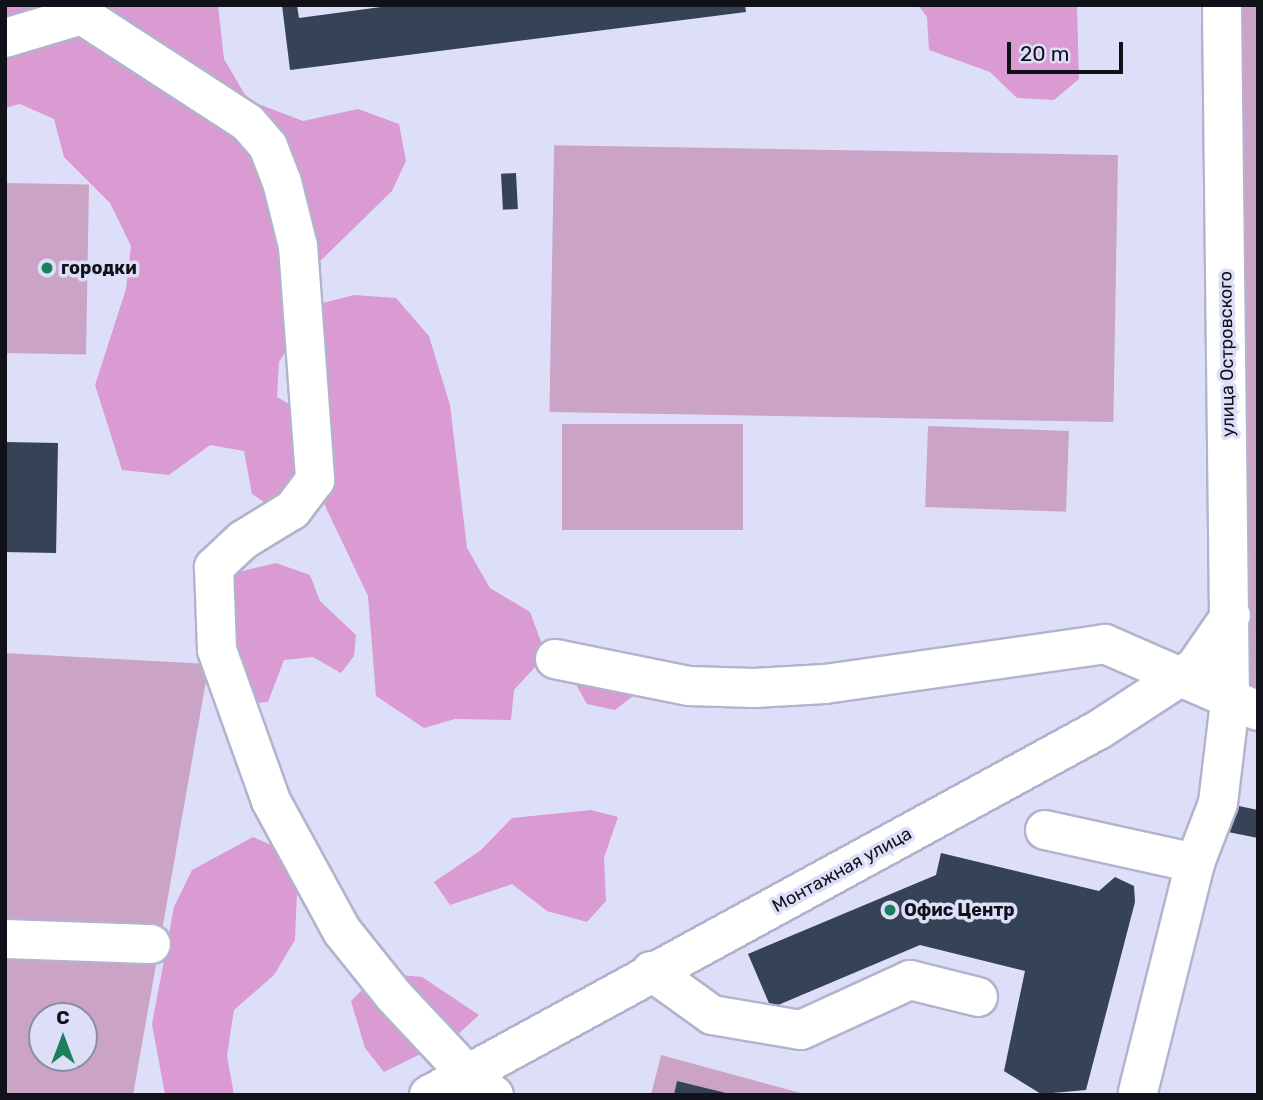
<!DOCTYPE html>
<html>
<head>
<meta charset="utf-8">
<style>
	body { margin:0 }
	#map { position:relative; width:1263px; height:1100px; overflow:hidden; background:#dddff9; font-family:Rubik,sans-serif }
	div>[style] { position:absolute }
	.green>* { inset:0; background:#cba4c5; transform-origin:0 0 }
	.forest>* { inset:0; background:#d99bd1 }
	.building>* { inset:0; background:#364255; transform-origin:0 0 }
	.roads { filter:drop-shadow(2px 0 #b2b3cd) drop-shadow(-2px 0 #b2b3cd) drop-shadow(0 2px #b2b3cd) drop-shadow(0 -2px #b2b3cd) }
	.minor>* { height:38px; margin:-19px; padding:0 19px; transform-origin:19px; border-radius:19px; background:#fff }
	.dots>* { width:19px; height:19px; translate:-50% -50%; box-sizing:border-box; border:4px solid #dddff9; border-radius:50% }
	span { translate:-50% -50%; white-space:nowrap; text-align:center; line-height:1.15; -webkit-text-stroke:7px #dddff9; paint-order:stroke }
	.poi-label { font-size:18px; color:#11111a; font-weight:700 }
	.left { translate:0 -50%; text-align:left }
	.street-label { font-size:18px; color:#11111a }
	.frame { position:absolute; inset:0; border:7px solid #11111a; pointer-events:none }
	.north { position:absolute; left:28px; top:1002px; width:70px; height:70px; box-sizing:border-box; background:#dddff9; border:2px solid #8b8da0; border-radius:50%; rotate:0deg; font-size:19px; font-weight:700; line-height:28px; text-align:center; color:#11111a }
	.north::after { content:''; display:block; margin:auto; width:24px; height:32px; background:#18815b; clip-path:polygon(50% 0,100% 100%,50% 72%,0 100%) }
	.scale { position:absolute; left:1007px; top:42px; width:116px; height:32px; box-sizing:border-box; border:4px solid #11111a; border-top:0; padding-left:9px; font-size:21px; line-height:24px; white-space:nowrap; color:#11111a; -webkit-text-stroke:5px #dddff9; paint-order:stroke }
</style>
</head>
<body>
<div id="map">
	<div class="green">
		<i style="clip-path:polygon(1222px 5px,1258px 5px,1258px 711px,1230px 703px)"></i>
		<i style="left:1118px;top:155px;width:267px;height:564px;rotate:91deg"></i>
		<i style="left:5px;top:183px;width:84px;height:170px;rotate:1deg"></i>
		<i style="left:562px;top:424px;width:181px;height:106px"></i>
		<i style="left:928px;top:426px;width:141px;height:81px;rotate:2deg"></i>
		<i style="clip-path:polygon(evenodd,5px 653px,209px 664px,133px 1095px,5px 1095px,5px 653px,42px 1016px,84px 1016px,84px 1058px,42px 1058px,42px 1016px)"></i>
		<i style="clip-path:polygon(661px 1055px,808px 1095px,651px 1095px)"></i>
	</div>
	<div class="forest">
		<i style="clip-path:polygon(5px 5px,218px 5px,224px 59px,248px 100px,303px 121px,358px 109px,399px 124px,406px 161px,392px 191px,308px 273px,295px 336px,279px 362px,277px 397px,312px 417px,319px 304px,354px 295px,396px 298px,429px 336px,450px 405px,467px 548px,490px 588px,530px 612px,546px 655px,514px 690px,511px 720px,455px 719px,424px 728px,376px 696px,368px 596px,317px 489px,285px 516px,252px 494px,244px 451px,210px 445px,169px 475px,122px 470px,95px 385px,126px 289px,131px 246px,110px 203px,64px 157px,54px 119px,20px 104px,5px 108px)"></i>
		<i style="clip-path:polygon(918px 5px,1077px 5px,1079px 79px,1054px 100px,1017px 98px,990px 72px,929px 50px,927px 17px)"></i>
		<i style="clip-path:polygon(276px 563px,310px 575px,320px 601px,356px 635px,354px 656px,341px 673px,313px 657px,284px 660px,268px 702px,241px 704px,226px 606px,234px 573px)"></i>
		<i style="clip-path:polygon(570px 674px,638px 692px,615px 710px,587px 704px)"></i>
		<i style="clip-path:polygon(591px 810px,618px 817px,604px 858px,606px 901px,587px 922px,547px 911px,512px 884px,450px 905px,434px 882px,481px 850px,512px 818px)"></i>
		<i style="clip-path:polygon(253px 837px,310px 862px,297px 892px,295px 940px,274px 975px,234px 1010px,227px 1056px,234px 1095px,165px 1095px,152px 1024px,174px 907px,192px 870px)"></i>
		<i style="clip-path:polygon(379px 973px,422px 977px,479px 1015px,455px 1037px,384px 1072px,365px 1048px,351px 1001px)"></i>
	</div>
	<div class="building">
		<i style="clip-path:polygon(282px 5px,297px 5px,299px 18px,396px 5px,745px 5px,746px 12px,290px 70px)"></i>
		<i style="left:516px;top:173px;width:36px;height:15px;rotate:87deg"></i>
		<i style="left:5px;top:442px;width:53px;height:110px;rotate:1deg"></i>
		<i style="clip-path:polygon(1234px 805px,1258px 810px,1258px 838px,1228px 832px)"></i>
		<i style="clip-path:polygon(941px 853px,1099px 891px,1115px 877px,1134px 886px,1135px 902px,1086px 1090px,1041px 1094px,1004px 1071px,1025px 971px,920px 945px,771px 1008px,748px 954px,936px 875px)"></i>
		<i style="clip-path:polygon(677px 1081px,730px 1094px,730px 1095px,674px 1095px)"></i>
	</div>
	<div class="roads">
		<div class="minor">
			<i style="left:82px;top:15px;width:198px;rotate:33deg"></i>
			<i style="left:248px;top:123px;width:30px;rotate:49deg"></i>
			<i style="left:268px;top:146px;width:39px;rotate:69deg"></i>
			<i style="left:282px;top:182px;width:66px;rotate:76deg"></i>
			<i style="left:298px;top:246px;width:235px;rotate:85.8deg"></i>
			<i style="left:315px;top:480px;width:38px;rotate:127deg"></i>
			<i style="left:292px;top:510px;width:57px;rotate:148.5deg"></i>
			<i style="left:243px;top:540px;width:40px;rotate:137deg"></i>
			<i style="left:214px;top:567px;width:83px;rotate:87.9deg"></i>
			<i style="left:217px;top:650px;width:160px;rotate:70.3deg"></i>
			<i style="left:271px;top:801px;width:148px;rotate:61.4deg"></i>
			<i style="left:342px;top:931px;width:83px;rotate:51.3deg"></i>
			<i style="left:394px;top:996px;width:111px;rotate:46.8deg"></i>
			<i style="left:470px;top:1077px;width:30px;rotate:37deg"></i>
			<i style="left:5px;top:38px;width:80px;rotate:-16.6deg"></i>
			<i style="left:82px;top:15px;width:11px;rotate:-117deg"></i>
			<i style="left:555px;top:659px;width:137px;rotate:11.4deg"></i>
			<i style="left:689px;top:686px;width:65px;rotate:1.8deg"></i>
			<i style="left:754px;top:688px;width:71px;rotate:-3.2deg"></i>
			<i style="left:825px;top:684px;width:283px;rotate:-8.1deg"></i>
			<i style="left:1105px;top:644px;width:167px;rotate:23.6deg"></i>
			<i style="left:1045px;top:830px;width:154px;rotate:12.4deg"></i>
			<i style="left:1195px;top:863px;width:64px;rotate:-69deg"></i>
			<i style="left:1218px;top:803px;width:101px;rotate:-83.2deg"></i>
			<i style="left:1230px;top:703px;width:698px;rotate:-90.66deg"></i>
			<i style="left:5px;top:939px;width:146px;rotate:2deg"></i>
			<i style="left:651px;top:971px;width:75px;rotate:35.8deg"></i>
			<i style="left:712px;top:1015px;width:90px;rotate:9.6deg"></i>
			<i style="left:801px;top:1030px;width:120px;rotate:-24.6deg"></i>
			<i style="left:910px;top:980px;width:70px;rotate:14deg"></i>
			<i style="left:1138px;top:1092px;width:236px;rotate:-76deg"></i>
			<i style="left:429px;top:1095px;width:764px;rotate:-28.61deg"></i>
			<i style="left:1100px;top:729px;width:113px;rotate:-33.1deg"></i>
			<i style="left:1195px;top:667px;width:63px;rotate:-55.3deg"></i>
		</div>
	</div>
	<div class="dots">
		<i style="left:47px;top:268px;background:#18815b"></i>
		<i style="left:890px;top:910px;background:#18815b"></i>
	</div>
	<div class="poi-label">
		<span class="left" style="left:61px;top:268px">городки</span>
		<span class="left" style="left:904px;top:910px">Офис Центр</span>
	</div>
	<div class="street-label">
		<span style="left:1227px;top:354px;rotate:-91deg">улица Островского</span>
		<span style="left:842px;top:870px;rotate:-29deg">Монтажная улица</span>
	</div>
	<div class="frame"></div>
	<div class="north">С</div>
	<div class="scale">20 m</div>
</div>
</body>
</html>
